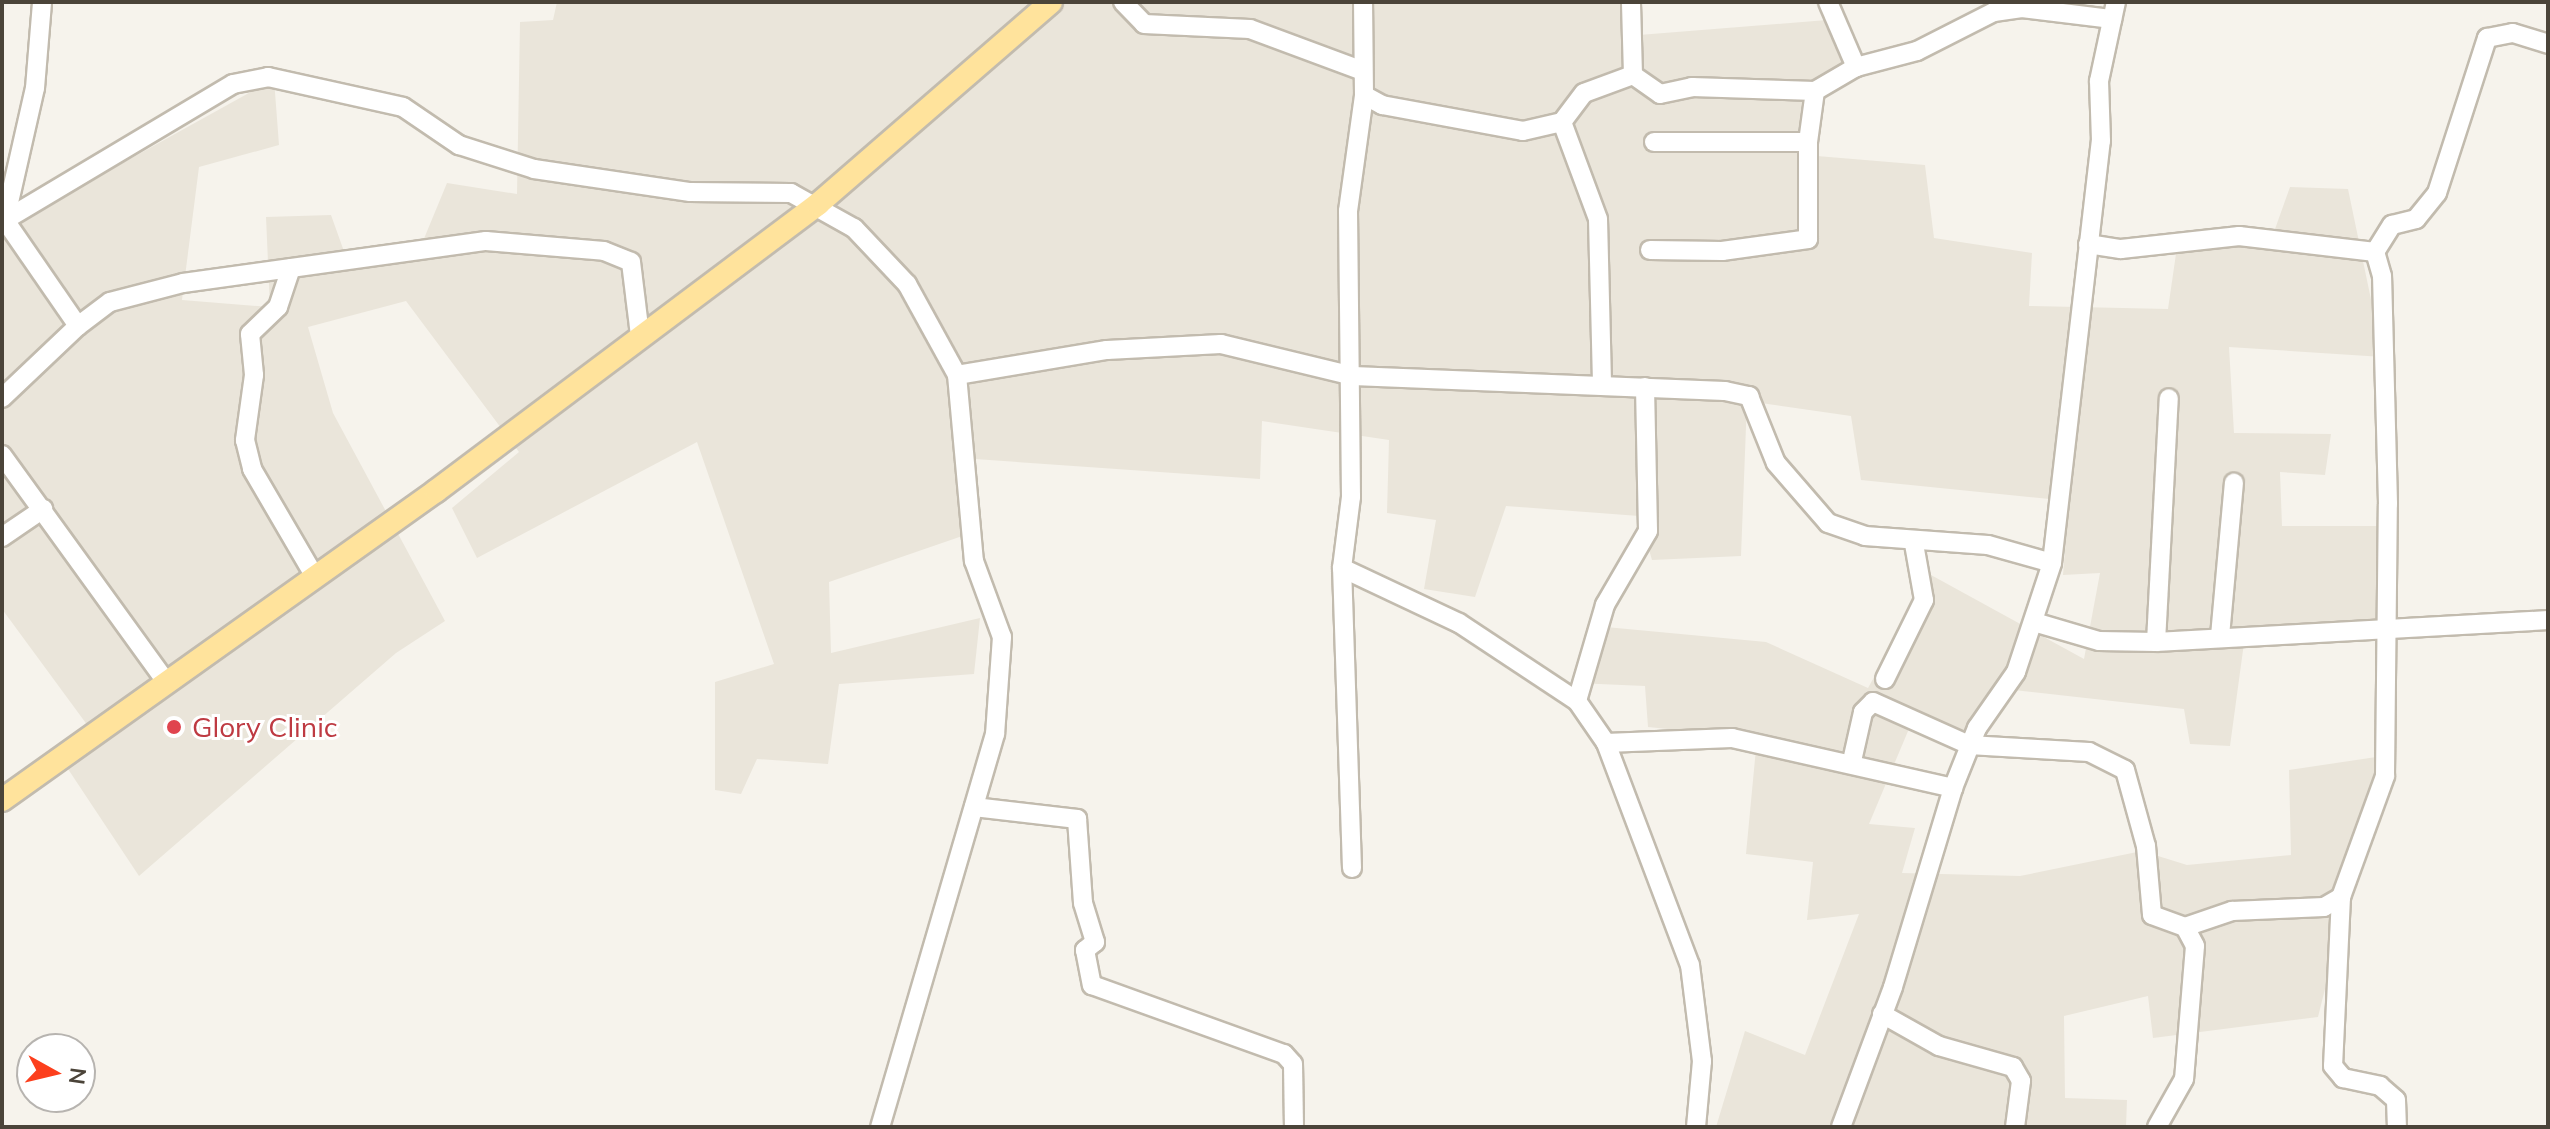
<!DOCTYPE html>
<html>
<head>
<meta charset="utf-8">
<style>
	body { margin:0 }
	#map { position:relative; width:2550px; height:1129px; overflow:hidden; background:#f6f3ec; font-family:Mulish,sans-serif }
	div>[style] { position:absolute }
	.residential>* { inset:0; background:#eae5da }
	.roads { filter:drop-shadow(2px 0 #c2bbae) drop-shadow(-2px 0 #c2bbae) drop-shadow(0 2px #c2bbae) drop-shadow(0 -2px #c2bbae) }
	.minor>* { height:18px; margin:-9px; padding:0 9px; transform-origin:9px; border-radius:9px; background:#fff }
	.major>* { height:22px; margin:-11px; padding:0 11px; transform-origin:11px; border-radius:11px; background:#ffe39c }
	.dots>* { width:22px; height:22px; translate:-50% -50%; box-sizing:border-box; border:4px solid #fff; border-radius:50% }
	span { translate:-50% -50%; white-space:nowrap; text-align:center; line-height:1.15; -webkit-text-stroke:6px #fff; paint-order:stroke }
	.health-label { font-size:28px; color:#be3a42 }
	.left { translate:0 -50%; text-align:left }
	.frame { position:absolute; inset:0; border:4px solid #4b4439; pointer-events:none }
	.north { position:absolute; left:16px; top:1033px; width:80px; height:80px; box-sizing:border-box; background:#fff; border:2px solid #b7b4b0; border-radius:50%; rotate:98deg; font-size:22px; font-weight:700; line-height:32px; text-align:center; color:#4b4439 }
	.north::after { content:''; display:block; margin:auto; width:28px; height:36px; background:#fc3f1d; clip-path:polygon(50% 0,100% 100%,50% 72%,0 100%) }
</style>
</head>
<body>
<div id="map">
	<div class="residential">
		<i style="clip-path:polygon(557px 2px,1625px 2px,1639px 35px,1827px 20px,1852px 62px,1817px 96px,1817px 156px,1925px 165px,1934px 238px,2032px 253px,2029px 306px,2168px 309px,2177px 247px,2269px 246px,2290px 187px,2348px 189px,2383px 357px,2229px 347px,2234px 433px,2331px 434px,2325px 475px,2280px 472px,2282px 526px,2384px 526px,2389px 632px,2244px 643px,2230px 746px,2190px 744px,2184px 709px,2005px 689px,1971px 742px,1911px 724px,1869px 824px,1915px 828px,1902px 873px,2020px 876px,2142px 851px,2187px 865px,2291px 855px,2289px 770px,2383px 756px,2318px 1017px,2153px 1038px,2148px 996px,2064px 1016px,2065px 1098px,2127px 1100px,2126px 1127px,1716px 1127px,1745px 1031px,1805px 1055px,1859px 914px,1807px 920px,1813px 862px,1746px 854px,1757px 738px,1648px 727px,1645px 686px,1576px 683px,1595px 626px,1766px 642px,1868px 688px,1931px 575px,2084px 659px,2100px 573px,2063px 575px,2069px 501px,1861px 480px,1851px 416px,1747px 401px,1741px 556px,1652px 560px,1639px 516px,1506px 506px,1475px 597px,1424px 589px,1436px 520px,1387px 513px,1389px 440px,1262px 421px,1260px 479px,975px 459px,971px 533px,829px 582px,831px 653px,980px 618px,974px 674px,839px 684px,828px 764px,757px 759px,741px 794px,715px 790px,715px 682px,774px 664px,697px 442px,477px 558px,452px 508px,519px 452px,406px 301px,308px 327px,333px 413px,445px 621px,396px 653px,139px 876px,66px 766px,99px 741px,2px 609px,2px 230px,274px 79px,279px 145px,199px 167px,182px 300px,270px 307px,266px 217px,331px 215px,346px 257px,423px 241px,447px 183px,517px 194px,520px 22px,553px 20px)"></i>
	</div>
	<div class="roads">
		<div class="minor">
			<i style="left:1123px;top:2px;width:30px;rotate:46deg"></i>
			<i style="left:1144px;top:24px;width:106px;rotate:2.7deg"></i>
			<i style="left:1250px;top:29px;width:117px;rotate:20.4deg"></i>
			<i style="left:1828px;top:2px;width:71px;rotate:66.7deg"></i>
			<i style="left:1633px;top:75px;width:33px;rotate:35deg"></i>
			<i style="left:1660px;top:94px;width:33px;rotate:-12deg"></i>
			<i style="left:1692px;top:87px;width:123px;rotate:1.9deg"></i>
			<i style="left:1364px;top:95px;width:21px;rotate:29deg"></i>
			<i style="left:1382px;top:105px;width:143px;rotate:10.4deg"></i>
			<i style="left:1523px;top:131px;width:40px;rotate:-13deg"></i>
			<i style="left:1562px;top:122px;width:103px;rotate:69.6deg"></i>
			<i style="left:1598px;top:219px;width:166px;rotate:88.6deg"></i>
			<i style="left:1562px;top:122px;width:36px;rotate:-53deg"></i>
			<i style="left:1584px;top:93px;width:52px;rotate:-20.2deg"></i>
			<i style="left:1633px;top:75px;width:73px;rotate:-91.6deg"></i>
			<i style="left:1654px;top:142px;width:154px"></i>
			<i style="left:1808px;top:142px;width:51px;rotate:-82.2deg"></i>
			<i style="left:1815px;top:91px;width:48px;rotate:-30.3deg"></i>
			<i style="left:1856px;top:67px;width:63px;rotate:-14.7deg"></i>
			<i style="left:1917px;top:51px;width:86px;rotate:-26.9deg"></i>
			<i style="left:1994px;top:12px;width:28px;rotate:-8deg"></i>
			<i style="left:2022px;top:8px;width:91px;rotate:7deg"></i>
			<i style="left:5px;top:220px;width:265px;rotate:-30.8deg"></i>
			<i style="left:233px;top:84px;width:36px;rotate:-11deg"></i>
			<i style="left:268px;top:77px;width:138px;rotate:12.5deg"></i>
			<i style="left:403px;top:107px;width:68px;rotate:34.2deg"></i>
			<i style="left:459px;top:145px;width:79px;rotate:17.7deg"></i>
			<i style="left:534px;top:169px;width:158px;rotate:8.4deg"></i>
			<i style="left:690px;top:192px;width:101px;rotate:0.6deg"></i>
			<i style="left:791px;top:193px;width:72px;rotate:29.1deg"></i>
			<i style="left:854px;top:228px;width:77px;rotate:46.6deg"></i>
			<i style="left:907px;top:284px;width:104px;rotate:61.2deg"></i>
			<i style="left:957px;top:375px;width:187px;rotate:84.8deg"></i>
			<i style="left:974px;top:561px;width:81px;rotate:69.8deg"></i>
			<i style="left:1002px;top:637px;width:97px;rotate:94.1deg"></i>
			<i style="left:995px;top:734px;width:409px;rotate:106.3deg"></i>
			<i style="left:2088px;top:244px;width:33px;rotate:9deg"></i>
			<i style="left:2121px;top:249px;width:119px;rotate:-6.3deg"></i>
			<i style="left:2239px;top:236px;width:137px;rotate:6.7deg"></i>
			<i style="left:1650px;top:250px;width:72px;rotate:0.8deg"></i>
			<i style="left:1722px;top:251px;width:87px;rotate:-7.9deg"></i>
			<i style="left:1808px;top:239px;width:97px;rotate:-90deg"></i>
			<i style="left:291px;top:268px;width:41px;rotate:108.4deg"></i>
			<i style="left:278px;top:307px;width:39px;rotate:136deg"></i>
			<i style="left:250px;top:334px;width:41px;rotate:84.4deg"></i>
			<i style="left:254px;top:375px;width:66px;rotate:97.9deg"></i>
			<i style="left:245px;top:440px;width:30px;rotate:76deg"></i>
			<i style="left:252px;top:469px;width:125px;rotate:59.7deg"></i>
			<i style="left:78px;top:326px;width:40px;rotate:-37deg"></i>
			<i style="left:110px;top:302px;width:75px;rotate:-14.6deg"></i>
			<i style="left:183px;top:283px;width:306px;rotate:-7.9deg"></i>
			<i style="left:486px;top:241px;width:118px;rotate:4.8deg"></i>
			<i style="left:604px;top:251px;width:29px;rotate:22deg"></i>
			<i style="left:631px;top:262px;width:74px;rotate:83deg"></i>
			<i style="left:957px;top:375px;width:152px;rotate:-9.5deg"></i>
			<i style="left:1107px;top:350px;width:114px;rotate:-3deg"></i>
			<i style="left:1221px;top:344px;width:136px;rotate:13.6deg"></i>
			<i style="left:1353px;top:376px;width:372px;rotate:2.3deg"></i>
			<i style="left:1725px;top:391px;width:25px;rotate:12deg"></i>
			<i style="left:1749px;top:396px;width:72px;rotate:68.1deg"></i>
			<i style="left:1776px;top:463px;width:79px;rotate:49.1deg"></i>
			<i style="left:1828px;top:523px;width:39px;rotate:19deg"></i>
			<i style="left:1865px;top:536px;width:123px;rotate:4.2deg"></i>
			<i style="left:1988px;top:545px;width:66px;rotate:15.7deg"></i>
			<i style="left:1645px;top:387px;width:144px;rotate:88.8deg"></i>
			<i style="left:1648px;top:531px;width:86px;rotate:120.2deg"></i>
			<i style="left:1605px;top:605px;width:100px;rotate:106.3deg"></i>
			<i style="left:1577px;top:701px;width:51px;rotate:55.4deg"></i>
			<i style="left:1606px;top:743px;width:237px;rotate:69.3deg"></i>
			<i style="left:1690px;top:965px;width:97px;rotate:82.9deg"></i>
			<i style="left:1702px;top:1061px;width:66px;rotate:95.2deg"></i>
			<i style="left:2px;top:398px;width:105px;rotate:-43.5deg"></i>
			<i style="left:78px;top:326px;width:129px;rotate:-124.6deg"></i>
			<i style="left:5px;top:220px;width:135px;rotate:-77.2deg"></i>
			<i style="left:35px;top:88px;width:86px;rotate:-85.3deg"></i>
			<i style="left:2px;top:455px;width:278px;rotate:54.1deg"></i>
			<i style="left:2px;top:537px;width:50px;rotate:-34.3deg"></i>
			<i style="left:1342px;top:568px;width:129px;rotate:25.2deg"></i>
			<i style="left:1459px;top:623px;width:141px;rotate:33.5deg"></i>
			<i style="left:2034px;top:622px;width:68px;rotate:16.3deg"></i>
			<i style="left:2099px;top:641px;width:57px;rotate:1deg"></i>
			<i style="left:2156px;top:642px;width:393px;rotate:-3.2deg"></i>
			<i style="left:2220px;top:636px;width:154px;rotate:-84.8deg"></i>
			<i style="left:2156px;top:642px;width:244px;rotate:-87deg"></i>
			<i style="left:1885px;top:679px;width:88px;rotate:-63.7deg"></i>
			<i style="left:1924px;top:600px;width:57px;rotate:-100.1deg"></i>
			<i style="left:1606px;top:743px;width:126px;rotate:-2.3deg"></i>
			<i style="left:1732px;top:738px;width:227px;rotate:12.7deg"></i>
			<i style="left:1852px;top:761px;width:50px;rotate:-77.3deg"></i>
			<i style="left:1863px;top:712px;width:14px;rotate:-45deg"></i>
			<i style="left:1873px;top:702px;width:105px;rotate:24.1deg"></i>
			<i style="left:1969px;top:745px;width:120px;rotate:3.3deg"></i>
			<i style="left:2089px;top:752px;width:40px;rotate:26.6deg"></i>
			<i style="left:2125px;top:770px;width:79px;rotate:74.6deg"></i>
			<i style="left:2146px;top:846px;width:69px;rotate:85deg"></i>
			<i style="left:2152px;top:915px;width:35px;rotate:20deg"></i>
			<i style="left:2185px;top:927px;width:21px;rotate:62deg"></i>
			<i style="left:2195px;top:946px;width:133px;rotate:94.7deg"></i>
			<i style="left:2184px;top:1079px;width:55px;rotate:119.4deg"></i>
			<i style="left:974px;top:807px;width:104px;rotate:6.6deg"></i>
			<i style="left:1077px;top:819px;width:84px;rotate:85.9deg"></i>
			<i style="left:1083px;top:903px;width:41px;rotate:72.9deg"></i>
			<i style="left:1095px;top:942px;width:13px;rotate:141deg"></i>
			<i style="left:1085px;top:950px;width:36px;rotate:79deg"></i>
			<i style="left:1092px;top:985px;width:204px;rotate:19.8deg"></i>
			<i style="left:1284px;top:1054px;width:13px;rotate:48deg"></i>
			<i style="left:1293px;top:1064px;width:63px;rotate:89.1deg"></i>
			<i style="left:1352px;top:868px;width:300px;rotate:-91.9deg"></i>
			<i style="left:1342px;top:568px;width:72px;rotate:-82.8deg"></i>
			<i style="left:1351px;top:497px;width:286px;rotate:-90.6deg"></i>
			<i style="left:1348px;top:211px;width:117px;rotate:-82.1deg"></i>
			<i style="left:1364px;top:95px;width:93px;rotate:-90.6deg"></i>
			<i style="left:2341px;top:897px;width:169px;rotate:92.7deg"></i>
			<i style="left:2333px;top:1066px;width:16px;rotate:50deg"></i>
			<i style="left:2343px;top:1078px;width:38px;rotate:12deg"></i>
			<i style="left:2380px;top:1086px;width:21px;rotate:41deg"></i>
			<i style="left:2396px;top:1100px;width:27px;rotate:88deg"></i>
			<i style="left:2185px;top:927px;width:50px;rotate:-18.8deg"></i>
			<i style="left:2232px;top:911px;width:92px;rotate:-2.5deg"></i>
			<i style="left:2324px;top:907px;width:20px;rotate:-30deg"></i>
			<i style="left:2341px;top:897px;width:129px;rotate:-70deg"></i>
			<i style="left:2385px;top:776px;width:272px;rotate:-89.4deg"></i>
			<i style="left:2388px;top:504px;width:228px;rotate:-91.5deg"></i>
			<i style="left:2382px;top:276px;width:25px;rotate:-106deg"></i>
			<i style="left:2375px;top:252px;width:32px;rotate:-58deg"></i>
			<i style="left:2392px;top:225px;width:25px;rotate:-14deg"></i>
			<i style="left:2416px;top:219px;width:33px;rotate:-51deg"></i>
			<i style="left:2437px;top:193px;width:163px;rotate:-72.1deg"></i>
			<i style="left:2487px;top:38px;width:26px;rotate:-11deg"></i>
			<i style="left:2513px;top:33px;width:37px;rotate:17deg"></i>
			<i style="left:1882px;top:1014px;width:65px;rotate:29.3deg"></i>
			<i style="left:1939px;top:1046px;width:77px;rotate:15.8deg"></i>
			<i style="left:2013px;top:1067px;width:16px;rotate:60deg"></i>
			<i style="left:2021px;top:1081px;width:46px;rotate:97.4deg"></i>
			<i style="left:1841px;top:1127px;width:149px;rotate:-69.6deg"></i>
			<i style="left:1893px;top:987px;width:208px;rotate:-73.2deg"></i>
			<i style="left:1953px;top:788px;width:65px;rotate:-68.2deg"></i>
			<i style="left:1977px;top:728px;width:68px;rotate:-55.1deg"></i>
			<i style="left:2016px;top:672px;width:115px;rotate:-71.7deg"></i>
			<i style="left:2052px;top:563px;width:425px;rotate:-83.4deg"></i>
			<i style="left:2101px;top:141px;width:60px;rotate:-91.9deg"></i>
			<i style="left:2099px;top:81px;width:81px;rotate:-77.9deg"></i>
		</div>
		<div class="major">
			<i style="left:2px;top:800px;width:533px;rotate:-35.45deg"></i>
			<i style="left:436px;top:491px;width:478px;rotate:-36.9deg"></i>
			<i style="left:818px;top:204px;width:308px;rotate:-40.9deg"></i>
		</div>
	</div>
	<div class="dots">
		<i style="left:174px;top:727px;background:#e0444e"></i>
	</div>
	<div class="health-label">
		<span class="left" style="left:192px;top:727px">Glory Clinic</span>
	</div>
	<div class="frame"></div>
	<div class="north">N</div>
</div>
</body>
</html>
